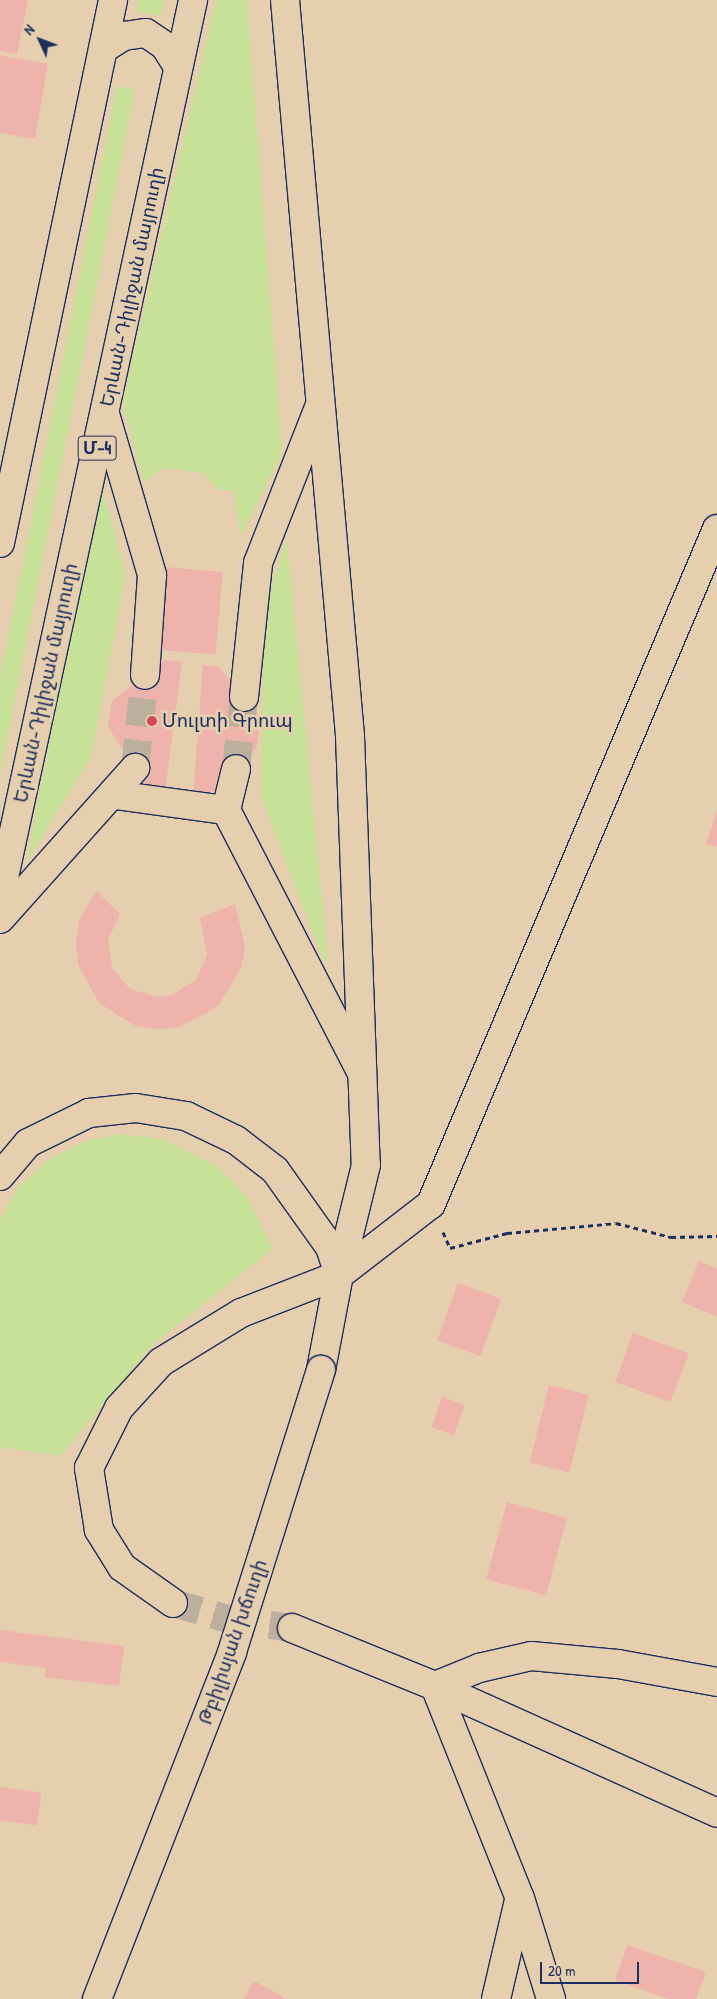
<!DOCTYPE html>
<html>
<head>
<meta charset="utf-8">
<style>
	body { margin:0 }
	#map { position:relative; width:717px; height:1999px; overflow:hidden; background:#e5cfae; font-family:"Patrick Hand","Noto Sans Armenian",sans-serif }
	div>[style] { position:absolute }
	.green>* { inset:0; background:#c8e198 }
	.building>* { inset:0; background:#eeb3ab; transform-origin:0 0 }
	.minor-tunnel>* { height:28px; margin-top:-14px; transform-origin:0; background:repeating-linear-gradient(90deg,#bdaf9e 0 28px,transparent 0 42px) }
	.path>* { height:3px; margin-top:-1.5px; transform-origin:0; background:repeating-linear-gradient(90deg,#1b2f5e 0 5px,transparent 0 9px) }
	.roads { filter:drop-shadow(1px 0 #1b2f5e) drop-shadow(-1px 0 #1b2f5e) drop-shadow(0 1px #1b2f5e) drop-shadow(0 -1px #1b2f5e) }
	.minor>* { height:28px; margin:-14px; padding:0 14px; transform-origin:14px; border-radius:14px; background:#e5cfae }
	.major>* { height:28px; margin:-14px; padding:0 14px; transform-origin:14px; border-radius:14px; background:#e5cfae }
	.highway>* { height:28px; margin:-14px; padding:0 14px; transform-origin:14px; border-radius:14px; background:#e5cfae }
	.bridges { filter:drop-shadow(1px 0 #1b2f5e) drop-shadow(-1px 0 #1b2f5e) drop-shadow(0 1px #1b2f5e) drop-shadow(0 -1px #1b2f5e) }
	.major-bridge>* { height:28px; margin:-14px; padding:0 14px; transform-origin:14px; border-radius:14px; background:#e5cfae }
	.dots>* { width:14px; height:14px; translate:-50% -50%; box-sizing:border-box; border:2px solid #e5cfae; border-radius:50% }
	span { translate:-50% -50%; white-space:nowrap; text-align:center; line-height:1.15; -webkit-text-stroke:5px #e5cfae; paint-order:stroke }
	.shield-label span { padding:1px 4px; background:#e5cfae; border:1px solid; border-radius:4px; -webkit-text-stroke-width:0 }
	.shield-label { font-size:18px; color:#1b2f5e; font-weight:700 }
	.street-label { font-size:19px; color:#1b2f5e }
	.poi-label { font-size:19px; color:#1b2f5e }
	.left { translate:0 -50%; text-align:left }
	.north { position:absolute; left:15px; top:15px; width:50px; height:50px; -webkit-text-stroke:4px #e5cfae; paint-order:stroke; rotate:313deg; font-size:14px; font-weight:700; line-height:20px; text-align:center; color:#1b2f5e }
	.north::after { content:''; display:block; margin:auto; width:18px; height:22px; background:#1b2f5e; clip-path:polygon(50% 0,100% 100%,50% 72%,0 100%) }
	.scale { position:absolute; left:540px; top:1962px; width:99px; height:22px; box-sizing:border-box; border:2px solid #1b2f5e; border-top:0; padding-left:6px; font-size:15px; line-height:18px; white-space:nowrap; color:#1b2f5e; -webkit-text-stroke:4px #e5cfae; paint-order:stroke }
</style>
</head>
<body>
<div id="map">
	<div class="green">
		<i style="clip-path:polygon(139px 0,164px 0,161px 16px,137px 11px)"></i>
		<i style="clip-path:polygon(216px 0,247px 0,282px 452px,241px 536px,233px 491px,217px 489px,204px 473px,162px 468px,144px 483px,123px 402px)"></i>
		<i style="clip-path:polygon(117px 86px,135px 90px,0 776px,0 678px)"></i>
		<i style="clip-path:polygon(100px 481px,126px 573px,91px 757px,26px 863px)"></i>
		<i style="clip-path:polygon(287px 539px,328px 962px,324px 962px,261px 797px,264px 609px)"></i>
		<i style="clip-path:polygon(122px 1134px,161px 1139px,216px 1165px,247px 1197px,273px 1249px,154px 1343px,60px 1456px,0 1447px,0 1220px,19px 1186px,52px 1157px,89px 1140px)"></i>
	</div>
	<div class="building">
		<i style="clip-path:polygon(0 0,28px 0,17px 54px,0 51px)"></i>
		<i style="clip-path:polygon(0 55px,48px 64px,35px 139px,0 133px)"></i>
		<i style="left:165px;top:567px;width:58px;height:83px;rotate:5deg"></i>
		<i style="clip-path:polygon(165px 660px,182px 662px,165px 792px,150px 791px,108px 727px,112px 701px)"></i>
		<i style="clip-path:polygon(203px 665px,218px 666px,261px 717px,256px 749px,207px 797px,193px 797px)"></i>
		<i style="clip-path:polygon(717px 810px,717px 847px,706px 844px)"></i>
		<i style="clip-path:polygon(96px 891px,120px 914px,108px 940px,112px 968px,130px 989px,157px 997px,172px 995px,196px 980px,207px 955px,200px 918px,235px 904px,245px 947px,241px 968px,218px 1006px,180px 1027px,158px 1029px,136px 1026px,99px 1003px,78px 964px,76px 942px,79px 921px)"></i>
		<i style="clip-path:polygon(699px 1261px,717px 1269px,717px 1317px,682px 1302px)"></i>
		<i style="left:458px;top:1283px;width:46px;height:61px;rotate:20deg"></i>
		<i style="left:633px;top:1333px;width:59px;height:52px;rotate:20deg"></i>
		<i style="left:549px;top:1385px;width:41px;height:80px;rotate:14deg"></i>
		<i style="left:442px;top:1397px;width:24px;height:32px;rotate:19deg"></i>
		<i style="left:507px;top:1502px;width:62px;height:80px;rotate:15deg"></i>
		<i style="clip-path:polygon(0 1630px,124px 1646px,119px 1686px,44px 1677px,46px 1668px,0 1662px)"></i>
		<i style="left:0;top:1787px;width:42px;height:33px;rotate:8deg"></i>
		<i style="clip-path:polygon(627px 1945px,706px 1972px,696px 1999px,668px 1999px,615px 1980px)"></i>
		<i style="clip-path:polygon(254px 1981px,287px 1999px,244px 1999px)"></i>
	</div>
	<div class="minor-tunnel">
		<i style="left:135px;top:768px;width:94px;rotate:-83.9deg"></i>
		<i style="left:236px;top:769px;width:72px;rotate:-83.7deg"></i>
		<i style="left:173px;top:1603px;width:57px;rotate:16.2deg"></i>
		<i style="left:228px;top:1619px;width:65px;rotate:8deg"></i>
	</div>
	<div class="path">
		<i style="left:443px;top:1232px;width:17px;rotate:66deg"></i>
		<i style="left:450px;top:1248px;width:59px;rotate:-14.7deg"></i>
		<i style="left:507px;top:1233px;width:109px;rotate:-5.2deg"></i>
		<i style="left:616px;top:1223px;width:57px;rotate:14.3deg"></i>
		<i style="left:671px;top:1237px;width:46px;rotate:-1.2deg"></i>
	</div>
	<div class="roads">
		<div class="minor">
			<i style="left:105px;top:414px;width:168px;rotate:73.7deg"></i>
			<i style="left:152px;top:575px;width:100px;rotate:94deg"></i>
			<i style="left:244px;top:697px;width:135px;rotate:-84deg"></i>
			<i style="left:258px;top:563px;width:168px;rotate:-68.6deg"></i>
			<i style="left:115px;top:795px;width:112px;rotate:7.7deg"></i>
			<i style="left:226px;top:810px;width:295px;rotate:62.7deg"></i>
			<i style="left:226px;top:810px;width:42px;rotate:-76.3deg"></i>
			<i style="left:0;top:919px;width:203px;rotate:-48.2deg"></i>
			<i style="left:173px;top:1603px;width:62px;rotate:-144.8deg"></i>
			<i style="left:122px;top:1567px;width:44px;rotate:-121.9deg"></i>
			<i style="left:99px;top:1530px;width:63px;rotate:-99.2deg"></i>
			<i style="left:89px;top:1468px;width:67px;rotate:-63.4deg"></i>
			<i style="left:119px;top:1408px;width:62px;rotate:-47.6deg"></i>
			<i style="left:161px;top:1362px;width:94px;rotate:-31.5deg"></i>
			<i style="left:241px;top:1313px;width:105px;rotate:-21.2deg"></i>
			<i style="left:339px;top:1275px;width:116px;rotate:-37.7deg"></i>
			<i style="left:431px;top:1204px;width:733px;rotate:-67.04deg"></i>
			<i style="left:292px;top:1628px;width:154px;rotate:22.1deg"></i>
			<i style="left:435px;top:1686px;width:309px;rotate:24.2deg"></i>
			<i style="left:435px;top:1686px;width:228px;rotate:68.2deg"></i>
			<i style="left:520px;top:1898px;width:106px;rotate:72.9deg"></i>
			<i style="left:435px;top:1686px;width:48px;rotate:-22.2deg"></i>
			<i style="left:479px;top:1668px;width:53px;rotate:-13deg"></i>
			<i style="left:531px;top:1656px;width:87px;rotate:5.3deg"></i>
			<i style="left:618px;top:1664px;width:101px;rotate:10.3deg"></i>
			<i style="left:496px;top:1999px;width:102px;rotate:-76.9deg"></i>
		</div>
		<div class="major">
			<i style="left:321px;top:1370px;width:97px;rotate:-79.3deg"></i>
		</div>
		<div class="highway">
			<i style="left:285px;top:0;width:739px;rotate:84.95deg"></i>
			<i style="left:350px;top:736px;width:429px;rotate:87.9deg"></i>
			<i style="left:366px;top:1165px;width:113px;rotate:103.8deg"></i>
			<i style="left:103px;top:49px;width:25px;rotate:-32deg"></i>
			<i style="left:124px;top:36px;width:22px;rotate:-8deg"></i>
			<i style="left:146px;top:33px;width:23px;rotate:34deg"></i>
			<i style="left:165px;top:46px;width:25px;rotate:58deg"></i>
			<i style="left:0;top:543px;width:555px;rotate:-78.24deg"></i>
			<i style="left:0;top:896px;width:917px;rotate:-77.84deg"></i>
			<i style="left:0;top:1176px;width:43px;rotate:-49.7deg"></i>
			<i style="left:28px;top:1143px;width:68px;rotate:-26.2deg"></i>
			<i style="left:89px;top:1113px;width:47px;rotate:-6.1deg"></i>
			<i style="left:136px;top:1108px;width:51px;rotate:9.1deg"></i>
			<i style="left:186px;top:1116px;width:55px;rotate:25.6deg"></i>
			<i style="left:236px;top:1140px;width:49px;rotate:37.6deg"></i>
			<i style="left:275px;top:1170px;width:95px;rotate:54.5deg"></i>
			<i style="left:330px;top:1247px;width:29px;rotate:72deg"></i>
		</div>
	</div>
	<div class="bridges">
		<div class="major-bridge">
			<i style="left:97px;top:1999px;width:372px;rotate:-68.7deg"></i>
			<i style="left:232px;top:1652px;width:296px;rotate:-72.5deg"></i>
		</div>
	</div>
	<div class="dots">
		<i style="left:152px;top:721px;background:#d1495b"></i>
	</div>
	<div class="shield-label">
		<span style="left:97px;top:448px">Մ-4</span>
	</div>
	<div class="street-label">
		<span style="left:132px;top:287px;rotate:-78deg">Երևան-Դիլիջան մայրուղի</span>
		<span style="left:46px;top:683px;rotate:-78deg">Երևան-Դիլիջան մայրուղի</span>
		<span style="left:233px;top:1642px;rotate:-71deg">Թբիլիսյան խճուղի</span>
	</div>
	<div class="poi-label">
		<span class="left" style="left:162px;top:721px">Մուլտի Գրուպ</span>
	</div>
	<div class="north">N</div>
	<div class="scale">20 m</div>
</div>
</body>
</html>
